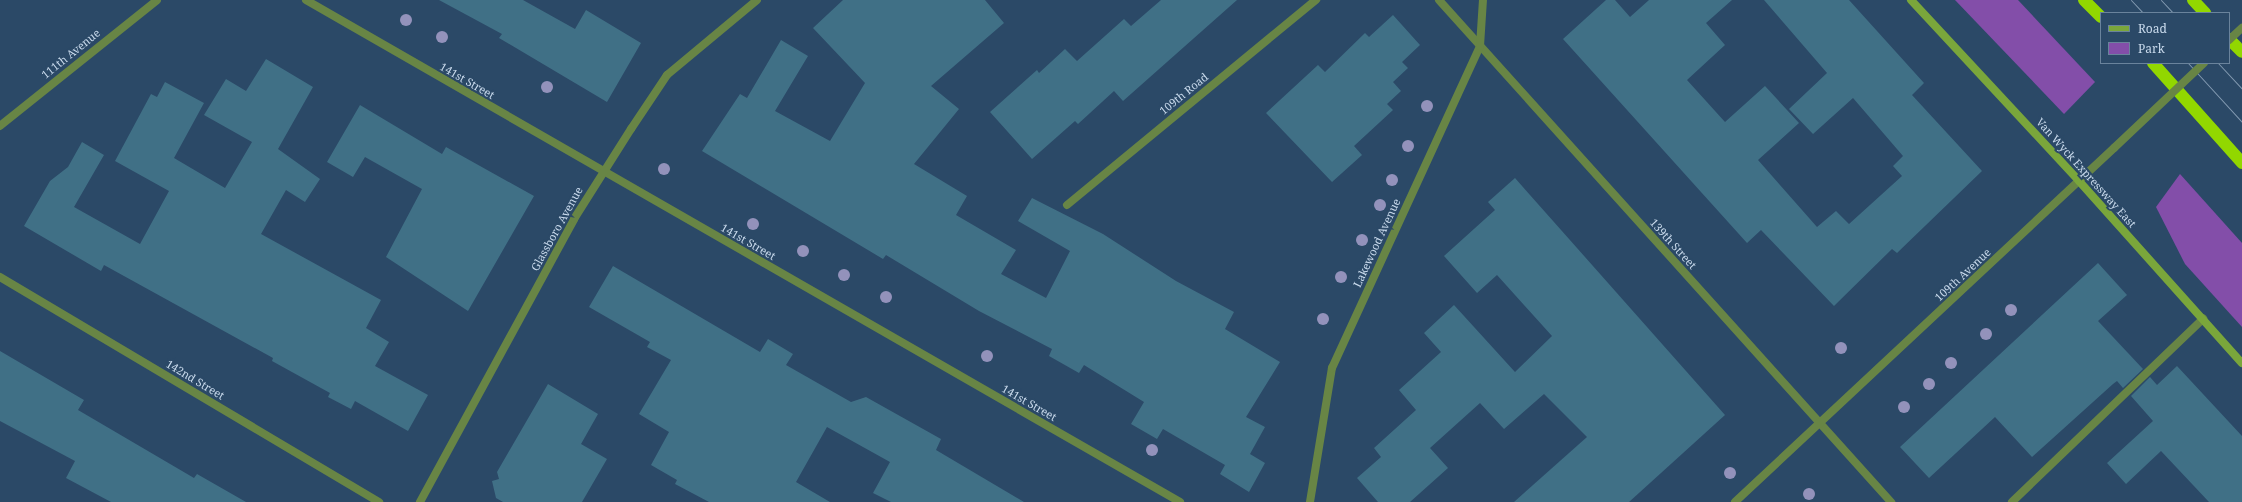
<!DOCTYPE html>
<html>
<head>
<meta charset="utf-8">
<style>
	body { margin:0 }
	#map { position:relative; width:2242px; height:502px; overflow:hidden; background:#2b4967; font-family:"Noto Serif",serif }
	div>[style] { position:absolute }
	.green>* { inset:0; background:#834ea9 }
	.building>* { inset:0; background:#407086 }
	.lane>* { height:8px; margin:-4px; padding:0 4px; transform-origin:4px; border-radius:4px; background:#688545 }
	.street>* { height:8px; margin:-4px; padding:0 4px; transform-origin:4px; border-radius:4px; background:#688545 }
	.secondary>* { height:8px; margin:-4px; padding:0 4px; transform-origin:4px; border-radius:4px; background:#7aa63b }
	.highway>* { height:12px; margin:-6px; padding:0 6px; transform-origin:6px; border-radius:6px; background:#92d700 }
	.tram>* { height:1px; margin:-0.5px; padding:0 0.5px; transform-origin:0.5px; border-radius:0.5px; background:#839ab1 }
	.street-bridge>* { height:8px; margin:-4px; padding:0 4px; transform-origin:4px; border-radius:4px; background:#688545 }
	.trees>* { width:12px; height:12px; margin:-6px; border-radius:50%; background:#9392bb }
	span { translate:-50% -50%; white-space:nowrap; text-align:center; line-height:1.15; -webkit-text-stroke:4px #2b4967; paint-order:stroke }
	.street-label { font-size:11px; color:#c9daec }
	.legend { position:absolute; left:2100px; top:12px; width:130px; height:52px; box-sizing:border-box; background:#2b4967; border:1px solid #6a839c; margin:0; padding:5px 7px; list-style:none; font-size:12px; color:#c9daec }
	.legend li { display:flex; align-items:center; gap:8px; height:20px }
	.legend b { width:20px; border:1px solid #6a839c }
</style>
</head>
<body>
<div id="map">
	<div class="green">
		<i style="clip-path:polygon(1955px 0,2018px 0,2095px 82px,2064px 114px)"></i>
		<i style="clip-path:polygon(2180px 174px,2242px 243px,2242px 327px,2185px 264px,2156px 207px)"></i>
	</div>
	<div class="building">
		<i style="clip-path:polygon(439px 0,523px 0,575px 29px,586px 10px,641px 43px,607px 102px,499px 38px,502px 34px)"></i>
		<i style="clip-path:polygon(843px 0,985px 0,1004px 23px,931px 86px,959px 109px,914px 164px,967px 196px,956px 215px,1016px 250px,1001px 274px,1046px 298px,1070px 251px,1018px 221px,1032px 198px,1103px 234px,1176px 281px,1234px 312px,1225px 329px,1280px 362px,1246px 417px,1265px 427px,1250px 454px,1265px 463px,1249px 492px,1220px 474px,1225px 465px,1163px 429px,1157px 439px,1131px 424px,1144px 402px,1084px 365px,1079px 373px,1049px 356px,1052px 349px,979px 311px,886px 255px,883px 259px,702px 151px,740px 94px,747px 98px,781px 40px,808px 56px,775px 111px,830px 141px,865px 83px,813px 28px)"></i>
		<i style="clip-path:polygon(1161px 0,1237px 0,1123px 101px,1114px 91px,1078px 124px,1075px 121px,1032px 159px,990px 112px,1037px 70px,1039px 73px,1065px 49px,1077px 61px,1124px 19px,1131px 26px)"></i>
		<i style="clip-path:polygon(1606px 0,1615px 0,1630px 17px,1649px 0,1732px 0,1706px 23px,1725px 45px,1687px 80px,1725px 122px,1765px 86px,1799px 123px,1758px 160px,1817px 227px,1836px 211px,1849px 224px,1902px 176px,1893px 166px,1903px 156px,1853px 98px,1813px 134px,1789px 109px,1827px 73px,1764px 0,1849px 0,1924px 83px,1912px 95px,1982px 171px,1897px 253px,1892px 249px,1834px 306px,1761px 230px,1747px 243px,1563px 39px)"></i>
		<i style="clip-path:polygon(1393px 15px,1420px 45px,1402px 62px,1408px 68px,1393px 82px,1401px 91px,1387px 104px,1393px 110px,1354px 146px,1362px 155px,1332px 182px,1266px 113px,1318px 65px,1325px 72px,1365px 33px,1369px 37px)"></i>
		<i style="clip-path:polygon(266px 59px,313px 87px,278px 149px,320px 179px,305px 202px,286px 190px,261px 234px,381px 300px,366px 328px,389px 342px,375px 366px,428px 395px,408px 431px,355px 401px,351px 409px,328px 397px,330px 393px,272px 361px,273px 358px,104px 265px,101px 271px,24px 226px,50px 181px,68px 167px,82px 142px,104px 155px,74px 207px,140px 244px,169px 191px,115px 161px,151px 94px,157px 97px,165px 82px,204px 103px,174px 158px,225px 188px,252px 142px,204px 115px,226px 79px,246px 91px)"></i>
		<i style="clip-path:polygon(360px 105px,442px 154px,446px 147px,534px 196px,468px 311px,386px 257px,422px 189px,365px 157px,353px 177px,327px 162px)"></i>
		<i style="clip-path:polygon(1515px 178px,1725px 415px,1629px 502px,1514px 502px,1587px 437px,1544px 394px,1504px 429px,1480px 403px,1430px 448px,1448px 468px,1410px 502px,1378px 502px,1357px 478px,1381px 457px,1374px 448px,1416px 410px,1399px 390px,1441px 352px,1424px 333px,1454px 305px,1515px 372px,1552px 336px,1497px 275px,1477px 293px,1444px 256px,1495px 210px,1488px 202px)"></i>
		<i style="clip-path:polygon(2098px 263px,2127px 295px,2098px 321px,2143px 369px,2123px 388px,2117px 381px,2113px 384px,2032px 457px,1995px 417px,1929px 478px,1900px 447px)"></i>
		<i style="clip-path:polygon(613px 266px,760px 352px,768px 339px,793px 354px,786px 365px,851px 402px,866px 397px,941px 439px,936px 450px,1024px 502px,891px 502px,873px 493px,890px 462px,827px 427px,796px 482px,830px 502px,709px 502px,675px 484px,677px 480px,651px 465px,669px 432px,639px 414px,671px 360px,647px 347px,650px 342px,589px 307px)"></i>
		<i style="clip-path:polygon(0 351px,84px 400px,78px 410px,194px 478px,197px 474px,246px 502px,111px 502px,66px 478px,75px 461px,0 421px)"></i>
		<i style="clip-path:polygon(2177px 366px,2242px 436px,2242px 502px,2209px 502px,2161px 451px,2126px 484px,2107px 463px,2153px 421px,2131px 396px,2150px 377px,2157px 385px)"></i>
		<i style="clip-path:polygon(548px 384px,598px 414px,581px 444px,607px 459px,582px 502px,503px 502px,496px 498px,492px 481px,499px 479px,497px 472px)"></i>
	</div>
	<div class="lane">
		<i style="left:2012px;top:502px;width:265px;rotate:-43.8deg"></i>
	</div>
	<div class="street">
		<i style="left:306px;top:0;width:1008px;rotate:29.87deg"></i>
		<i style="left:1439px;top:0;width:676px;rotate:48deg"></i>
		<i style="left:0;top:126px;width:201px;rotate:-38.7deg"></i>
		<i style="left:1067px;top:205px;width:323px;rotate:-39.5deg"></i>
		<i style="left:0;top:277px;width:441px;rotate:30.7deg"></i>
		<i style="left:420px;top:502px;width:322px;rotate:-61.4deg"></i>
		<i style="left:574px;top:219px;width:107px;rotate:-57.7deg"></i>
		<i style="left:631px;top:129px;width:65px;rotate:-56.3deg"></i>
		<i style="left:667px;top:75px;width:117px;rotate:-39.8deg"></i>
		<i style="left:1310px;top:502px;width:136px;rotate:-80.7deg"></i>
		<i style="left:1332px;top:368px;width:354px;rotate:-65.3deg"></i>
		<i style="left:1480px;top:46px;width:46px;rotate:-86.3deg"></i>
		<i style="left:1735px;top:502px;width:519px;rotate:-43.05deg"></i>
	</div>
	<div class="secondary">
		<i style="left:1911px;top:0;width:247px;rotate:47.1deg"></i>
		<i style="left:2079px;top:181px;width:244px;rotate:48.2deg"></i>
	</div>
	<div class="highway">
		<i style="left:2084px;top:0;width:24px;rotate:45deg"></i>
		<i style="left:2193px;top:0;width:18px;rotate:47deg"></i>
		<i style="left:2229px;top:39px;width:18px;rotate:45deg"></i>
		<i style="left:2153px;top:63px;width:134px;rotate:48.3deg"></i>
	</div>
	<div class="tram">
		<i style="left:2131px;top:0;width:18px;rotate:47deg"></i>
		<i style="left:2161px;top:0;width:18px;rotate:47deg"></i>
		<i style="left:2188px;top:63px;width:80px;rotate:47.5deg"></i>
		<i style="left:2218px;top:63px;width:35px;rotate:47deg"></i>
	</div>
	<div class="street-bridge">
		<i style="left:2229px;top:40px;width:18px;rotate:-43deg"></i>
		<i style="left:2114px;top:148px;width:124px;rotate:-43.4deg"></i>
	</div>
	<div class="trees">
		<i style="left:406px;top:20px"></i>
		<i style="left:442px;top:37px"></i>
		<i style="left:547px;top:87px"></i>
		<i style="left:1427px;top:106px"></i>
		<i style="left:1408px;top:146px"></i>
		<i style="left:664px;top:169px"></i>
		<i style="left:1392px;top:180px"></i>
		<i style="left:1380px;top:205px"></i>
		<i style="left:753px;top:224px"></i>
		<i style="left:1362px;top:240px"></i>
		<i style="left:803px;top:251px"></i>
		<i style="left:844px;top:275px"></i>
		<i style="left:1341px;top:277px"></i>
		<i style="left:886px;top:297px"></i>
		<i style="left:2011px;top:310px"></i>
		<i style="left:1323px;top:319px"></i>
		<i style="left:1986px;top:334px"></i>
		<i style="left:1841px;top:348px"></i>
		<i style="left:987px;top:356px"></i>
		<i style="left:1951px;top:363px"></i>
		<i style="left:1929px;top:384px"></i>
		<i style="left:1904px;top:407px"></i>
		<i style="left:1152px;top:450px"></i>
		<i style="left:1730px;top:473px"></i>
		<i style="left:1809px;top:494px"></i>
	</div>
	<div class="street-label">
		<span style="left:71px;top:54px;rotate:-39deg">111th Avenue</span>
		<span style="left:467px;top:81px;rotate:30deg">141st Street</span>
		<span style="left:1184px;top:94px;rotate:-39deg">109th Road</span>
		<span style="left:2086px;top:173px;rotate:48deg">Van Wyck Expressway East</span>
		<span style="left:557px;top:229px;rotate:-61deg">Glassboro Avenue</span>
		<span style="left:748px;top:242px;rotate:30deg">141st Street</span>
		<span style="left:1377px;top:243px;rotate:-65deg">Lakewood Avenue</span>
		<span style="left:1673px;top:244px;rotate:48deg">139th Street</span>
		<span style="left:1963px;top:275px;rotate:-43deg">109th Avenue</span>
		<span style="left:195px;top:380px;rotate:31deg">142nd Street</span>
		<span style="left:1029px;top:403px;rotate:30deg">141st Street</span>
	</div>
	<ul class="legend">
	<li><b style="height:5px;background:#7aa63b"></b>Road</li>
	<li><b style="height:11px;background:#834ea9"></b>Park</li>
	</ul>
</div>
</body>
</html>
